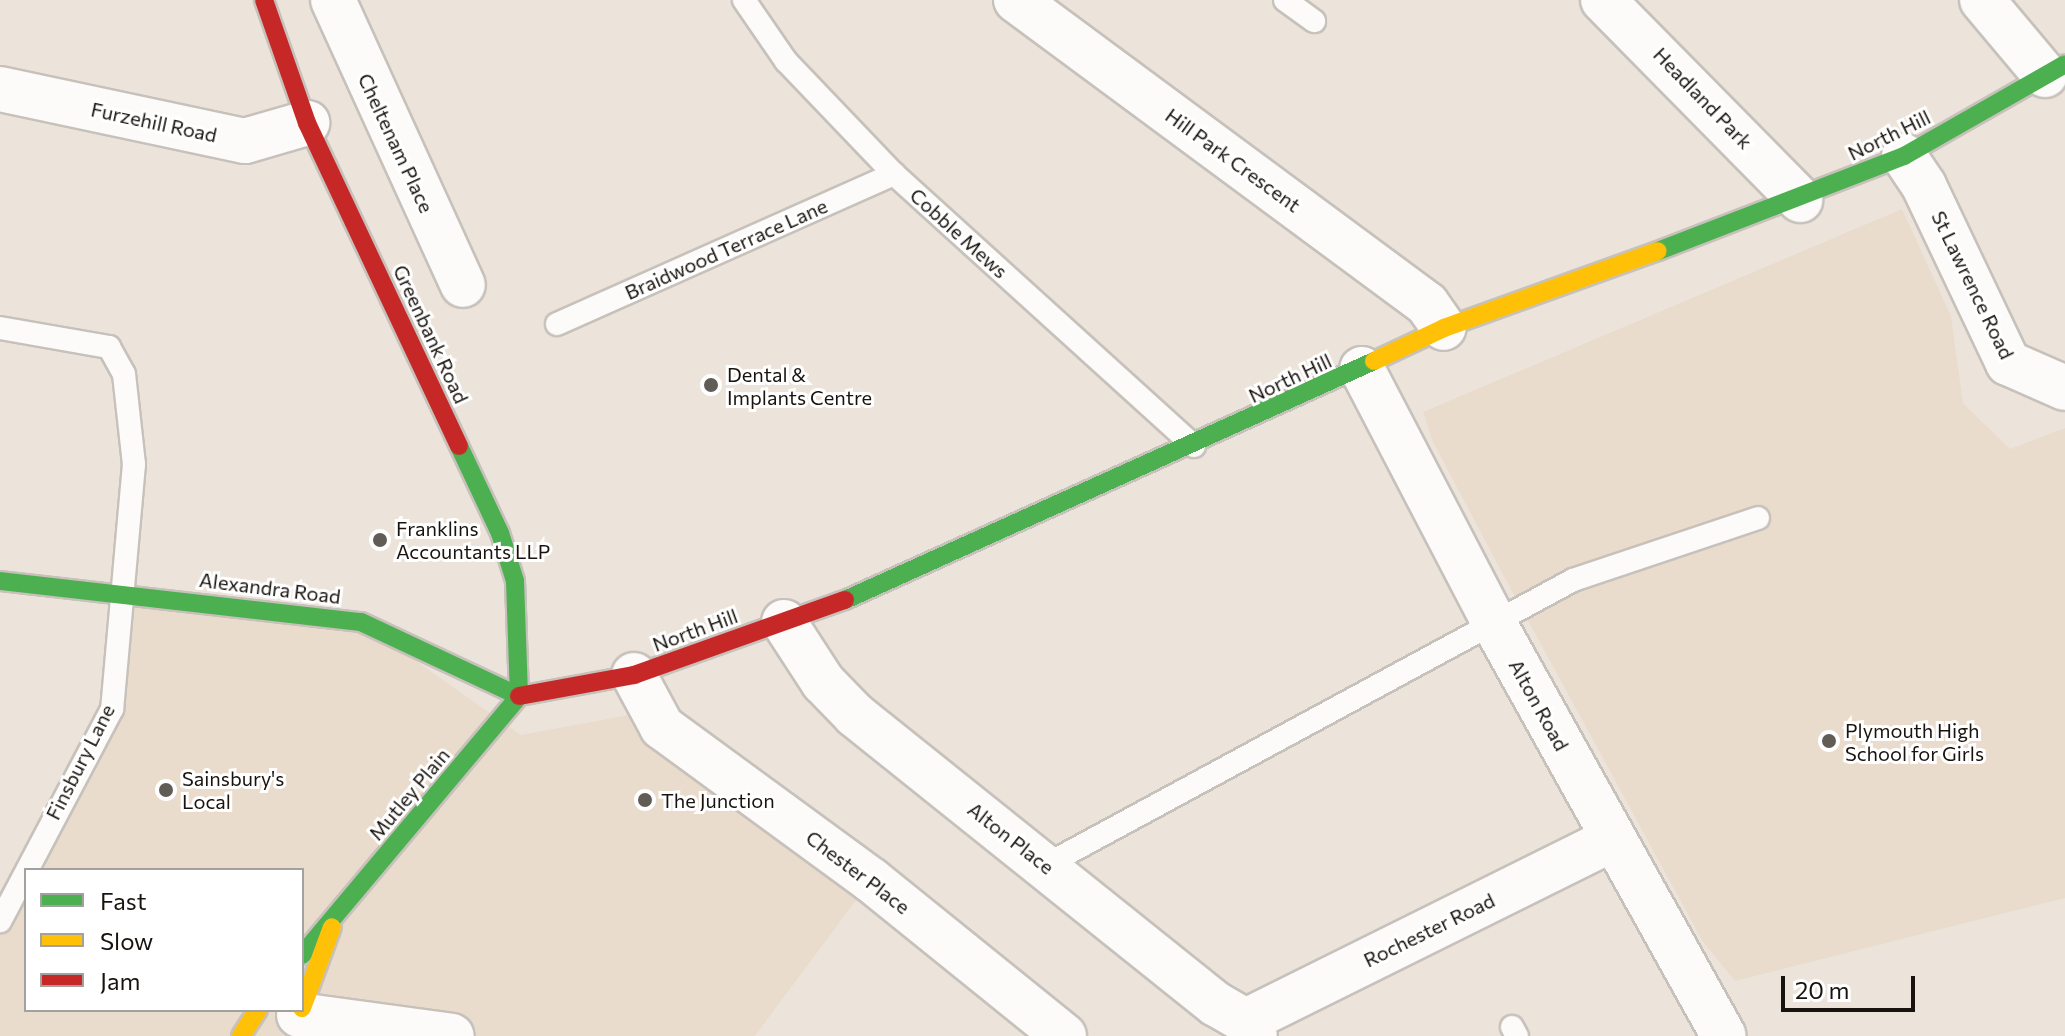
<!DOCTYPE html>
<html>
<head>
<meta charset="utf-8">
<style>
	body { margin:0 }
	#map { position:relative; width:2065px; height:1036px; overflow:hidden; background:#ece4db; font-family:Commissioner,sans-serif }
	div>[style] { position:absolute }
	.built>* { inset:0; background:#eadccc }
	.roads { filter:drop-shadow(2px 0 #c7c1bb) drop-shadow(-2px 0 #c7c1bb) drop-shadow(0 2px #c7c1bb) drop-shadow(0 -2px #c7c1bb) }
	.lane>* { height:22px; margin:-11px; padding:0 11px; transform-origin:11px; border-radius:11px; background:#fcfbfa }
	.street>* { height:44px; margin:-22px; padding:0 22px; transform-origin:22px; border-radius:22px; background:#fcfbfa }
	.fast>* { height:18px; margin:-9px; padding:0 9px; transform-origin:9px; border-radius:9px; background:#4caf50 }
	.slow>* { height:18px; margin:-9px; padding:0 9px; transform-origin:9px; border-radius:9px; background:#ffc107 }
	.jam>* { height:18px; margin:-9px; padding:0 9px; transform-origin:9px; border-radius:9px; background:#c62828 }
	.dots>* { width:22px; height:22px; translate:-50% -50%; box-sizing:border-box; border:4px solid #fff; border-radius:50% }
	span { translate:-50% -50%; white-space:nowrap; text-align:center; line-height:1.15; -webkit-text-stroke:6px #fff; paint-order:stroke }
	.street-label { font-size:20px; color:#18130e }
	.poi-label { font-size:20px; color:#18130e }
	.left { translate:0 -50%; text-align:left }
	.legend { position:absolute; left:24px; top:868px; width:280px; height:144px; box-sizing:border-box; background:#fff; border:2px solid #a3a19f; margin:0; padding:10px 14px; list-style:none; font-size:24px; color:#18130e }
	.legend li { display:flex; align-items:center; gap:16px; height:40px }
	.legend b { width:40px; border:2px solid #a3a19f }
	.scale { position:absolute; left:1781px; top:976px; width:134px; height:36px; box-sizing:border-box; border:4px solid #18130e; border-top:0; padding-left:10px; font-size:24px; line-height:28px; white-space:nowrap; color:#18130e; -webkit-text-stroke:6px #fff; paint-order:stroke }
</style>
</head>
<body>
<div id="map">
	<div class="built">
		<i style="clip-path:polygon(1902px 209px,1951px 316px,1963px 403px,2010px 449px,2065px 428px,2065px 898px,1735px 981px,1703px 942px,1508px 584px,1433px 442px,1423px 412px)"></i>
		<i style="clip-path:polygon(evenodd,123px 592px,361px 622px,521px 735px,651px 711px,662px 727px,871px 880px,755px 1036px,452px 1036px,300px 1015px,289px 1036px,0 1036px,0 921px,112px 709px,123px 592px,26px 870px,302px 870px,302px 1010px,26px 1010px,26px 870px)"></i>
	</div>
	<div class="roads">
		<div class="lane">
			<i style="left:744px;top:0;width:74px;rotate:55.5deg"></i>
			<i style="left:786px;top:61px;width:156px;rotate:46.3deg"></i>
			<i style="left:894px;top:174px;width:405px;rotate:42.2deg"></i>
			<i style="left:1285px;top:0;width:36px;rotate:36deg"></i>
			<i style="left:557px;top:324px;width:369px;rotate:-24deg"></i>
			<i style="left:0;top:328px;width:111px;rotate:9.9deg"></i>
			<i style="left:109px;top:347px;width:31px;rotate:61deg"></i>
			<i style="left:124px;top:374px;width:91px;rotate:83.7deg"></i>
			<i style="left:134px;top:464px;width:246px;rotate:95.1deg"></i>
			<i style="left:112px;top:709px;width:240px;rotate:117.8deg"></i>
			<i style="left:1046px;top:865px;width:599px;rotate:-28.4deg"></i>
			<i style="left:1573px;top:580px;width:195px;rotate:-18.5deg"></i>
			<i style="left:1512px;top:1027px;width:10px;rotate:61deg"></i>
		</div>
		<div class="street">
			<i style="left:333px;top:0;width:313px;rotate:65.5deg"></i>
			<i style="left:1016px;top:0;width:511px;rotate:36.49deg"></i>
			<i style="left:1427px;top:304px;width:29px;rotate:55deg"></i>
			<i style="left:1603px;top:0;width:281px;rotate:45.4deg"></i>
			<i style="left:1982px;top:0;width:98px;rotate:50deg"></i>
			<i style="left:0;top:89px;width:250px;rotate:12deg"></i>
			<i style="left:245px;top:141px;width:65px;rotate:-16.2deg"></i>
			<i style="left:1904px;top:156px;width:36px;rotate:56deg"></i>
			<i style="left:1924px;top:186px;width:196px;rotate:64.6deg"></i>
			<i style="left:2008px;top:363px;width:62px;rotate:23.7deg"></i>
			<i style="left:1362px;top:369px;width:288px;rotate:62.5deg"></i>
			<i style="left:1495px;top:625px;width:470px;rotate:60.9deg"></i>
			<i style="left:784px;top:622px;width:72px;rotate:57deg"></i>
			<i style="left:823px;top:682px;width:46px;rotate:45.9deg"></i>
			<i style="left:855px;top:715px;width:462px;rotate:38.7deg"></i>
			<i style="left:1216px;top:1004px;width:34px;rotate:30deg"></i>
			<i style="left:1246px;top:1021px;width:17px;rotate:59deg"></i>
			<i style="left:634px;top:675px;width:59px;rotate:61.7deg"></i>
			<i style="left:662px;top:727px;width:259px;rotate:36.2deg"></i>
			<i style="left:871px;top:880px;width:248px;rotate:38.9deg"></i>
			<i style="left:299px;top:1015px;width:154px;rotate:7.8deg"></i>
			<i style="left:1246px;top:1021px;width:410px;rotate:-26.4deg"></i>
		</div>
		<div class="fast">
			<i style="left:1658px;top:251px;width:264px;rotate:-21.1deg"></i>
			<i style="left:1904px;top:156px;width:185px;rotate:-29.7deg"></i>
			<i style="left:459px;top:446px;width:96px;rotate:64.8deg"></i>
			<i style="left:500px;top:533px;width:50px;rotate:72.6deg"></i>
			<i style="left:515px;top:581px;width:115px;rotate:88deg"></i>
			<i style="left:0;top:581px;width:363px;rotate:6.5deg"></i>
			<i style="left:361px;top:622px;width:174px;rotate:25.1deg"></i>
			<i style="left:845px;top:600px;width:580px;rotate:-24.31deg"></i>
			<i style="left:302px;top:955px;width:338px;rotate:-50deg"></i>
		</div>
		<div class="slow">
			<i style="left:1374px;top:361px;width:77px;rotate:-25.2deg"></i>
			<i style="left:1444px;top:328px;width:227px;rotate:-19.8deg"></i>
			<i style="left:302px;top:1008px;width:86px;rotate:-69.7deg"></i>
			<i style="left:241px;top:1036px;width:31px;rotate:-57deg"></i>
		</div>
		<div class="jam">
			<i style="left:264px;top:0;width:130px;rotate:70.7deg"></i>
			<i style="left:307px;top:123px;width:357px;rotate:64.8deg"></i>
			<i style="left:519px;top:696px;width:117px;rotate:-10.3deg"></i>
			<i style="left:634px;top:675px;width:224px;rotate:-19.6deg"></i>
		</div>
	</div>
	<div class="dots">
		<i style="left:711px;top:385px;background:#625c56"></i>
		<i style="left:380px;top:540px;background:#625c56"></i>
		<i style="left:1829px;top:741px;background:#625c56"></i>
		<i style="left:166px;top:790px;background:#625c56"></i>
		<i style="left:645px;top:800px;background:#625c56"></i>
	</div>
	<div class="street-label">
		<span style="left:1703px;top:98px;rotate:46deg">Headland Park</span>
		<span style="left:154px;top:122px;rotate:12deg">Furzehill Road</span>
		<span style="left:1889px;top:135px;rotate:-26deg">North Hill</span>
		<span style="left:396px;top:143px;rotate:65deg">Cheltenam Place</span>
		<span style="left:1233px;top:160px;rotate:36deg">Hill Park Crescent</span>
		<span style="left:959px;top:233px;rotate:42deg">Cobble Mews</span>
		<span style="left:726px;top:249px;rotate:-24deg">Braidwood Terrace Lane</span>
		<span style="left:1973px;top:285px;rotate:64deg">St Lawrence Road</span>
		<span style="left:431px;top:334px;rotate:65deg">Greenbank Road</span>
		<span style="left:1290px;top:378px;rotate:-25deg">North Hill</span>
		<span style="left:270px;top:588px;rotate:7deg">Alexandra Road</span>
		<span style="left:695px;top:630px;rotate:-20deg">North Hill</span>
		<span style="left:1539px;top:705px;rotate:61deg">Alton Road</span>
		<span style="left:80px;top:762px;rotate:-63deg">Finsbury Lane</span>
		<span style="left:409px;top:794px;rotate:-50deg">Mutley Plain</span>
		<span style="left:1011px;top:838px;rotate:38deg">Alton Place</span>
		<span style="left:858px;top:872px;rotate:37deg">Chester Place</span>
		<span style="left:1429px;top:930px;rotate:-26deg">Rochester Road</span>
	</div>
	<div class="poi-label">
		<span class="left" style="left:727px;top:386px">Dental &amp;<br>Implants Centre</span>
		<span class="left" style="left:396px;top:540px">Franklins<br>Accountants LLP</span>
		<span class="left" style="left:1845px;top:742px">Plymouth High<br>School for Girls</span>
		<span class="left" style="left:182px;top:790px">Sainsbury's<br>Local</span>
		<span class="left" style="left:661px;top:800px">The Junction</span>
	</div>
	<ul class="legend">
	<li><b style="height:10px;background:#4caf50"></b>Fast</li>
	<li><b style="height:10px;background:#ffc107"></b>Slow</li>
	<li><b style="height:10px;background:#c62828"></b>Jam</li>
	</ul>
	<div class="scale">20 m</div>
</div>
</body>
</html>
